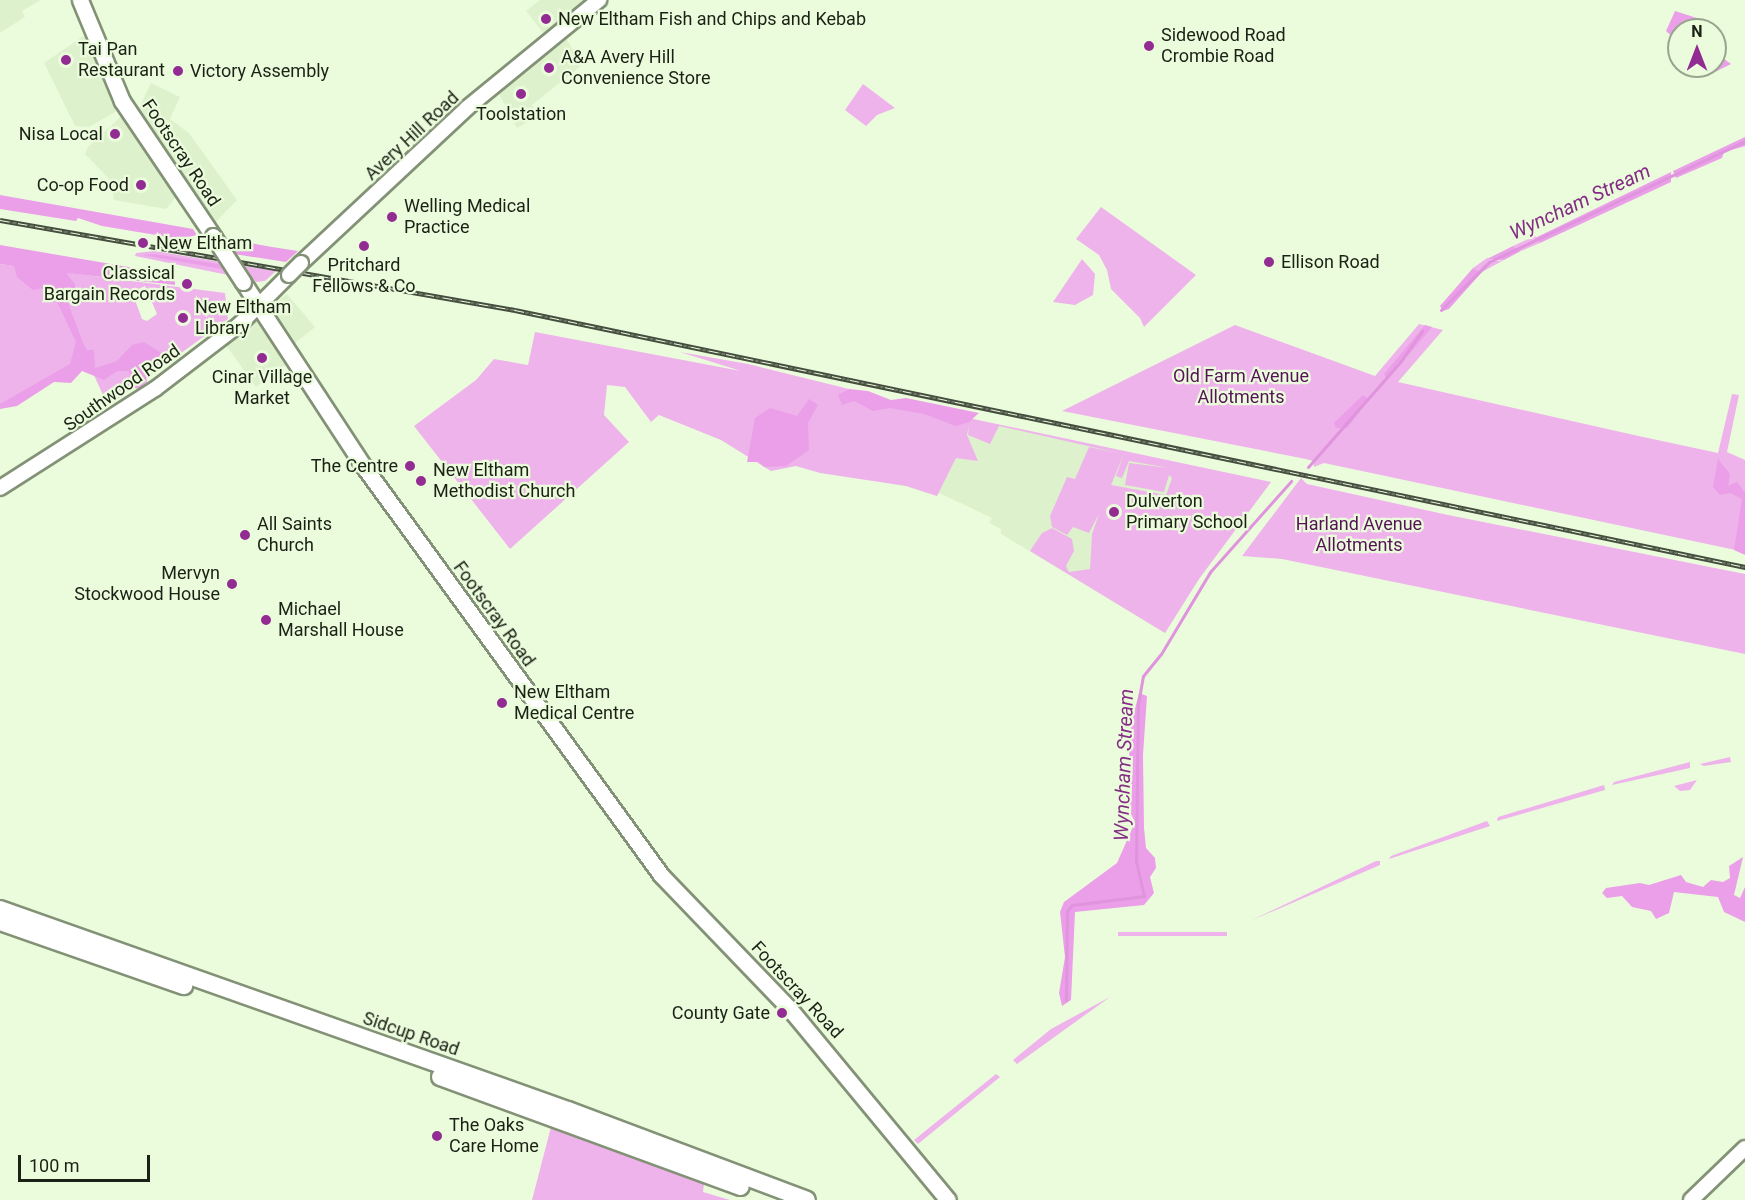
<!DOCTYPE html>
<html>
<head>
<meta charset="utf-8">
<style>
	body { margin:0 }
	#map { position:relative; width:1745px; height:1200px; overflow:hidden; background:#ebfcdd; font-family:Roboto,sans-serif }
	div>[style] { position:absolute }
	.built>* { inset:0; background:#ddf2cc }
	.green>* { inset:0; background:#eeb3eb; transform-origin:0 0 }
	.forest>* { inset:0; background:#ea9fe8 }
	.stream>* { height:3px; margin:-1.5px; padding:0 1.5px; transform-origin:1.5px; border-radius:1.5px; background:#df94dd }
	.roads { filter:drop-shadow(2px 0 #839276) drop-shadow(-2px 0 #839276) drop-shadow(0 2px #839276) drop-shadow(0 -2px #839276) }
	.secondary>* { height:14px; margin:-7px; padding:0 7px; transform-origin:7px; border-radius:7px; background:#fff }
	.primary>* { height:15px; margin:-7.5px; padding:0 7.5px; transform-origin:7.5px; border-radius:7.5px; background:#fff }
	.highway>* { height:16px; margin:-8px; padding:0 8px; transform-origin:8px; border-radius:8px; background:#fff }
	.rail>* { height:5px; margin-top:-2.5px; transform-origin:0; background:repeating-linear-gradient(90deg,#ebfcdd 0 9px,#454d3e 0 18px); box-sizing:border-box; border-block:2px solid #454d3e }
	.bridges { filter:drop-shadow(2px 0 #839276) drop-shadow(-2px 0 #839276) drop-shadow(0 2px #839276) drop-shadow(0 -2px #839276) }
	.secondary-bridge>* { height:14px; margin:-7px; padding:0 7px; transform-origin:7px; border-radius:7px; background:#fff }
	.primary-bridge>* { height:15px; margin:-7.5px; padding:0 7.5px; transform-origin:7.5px; border-radius:7.5px; background:#fff }
	.dots>* { width:16px; height:16px; translate:-50% -50%; box-sizing:border-box; border:3px solid #ebfcdd; border-radius:50% }
	span { translate:-50% -50%; white-space:nowrap; text-align:center; line-height:1.15; -webkit-text-stroke:4.5px #ebfcdd; paint-order:stroke }
	.poi-label { font-size:18px; color:#1c2116 }
	.left { translate:0 -50%; text-align:left }
	.right { translate:-100% -50%; text-align:right }
	.street-label { font-size:18px; color:#1c2116 }
	.park-label { font-size:18px; color:#551356 }
	.water-label { font-size:20px; color:#842d84; font-style:italic }
	.north { position:absolute; left:1667px; top:18px; width:60px; height:60px; box-sizing:border-box; background:#ebfcdd; border:2px solid #98a48d; border-radius:50%; rotate:0deg; font-size:16px; font-weight:700; line-height:24px; text-align:center; color:#1c2116 }
	.north::after { content:''; display:block; margin:auto; width:21px; height:27px; background:#922c92; clip-path:polygon(50% 0,100% 100%,50% 72%,0 100%) }
	.scale { position:absolute; left:18px; top:1155px; width:132px; height:27px; box-sizing:border-box; border:3px solid #1c2116; border-top:0; padding-left:8px; font-size:18px; line-height:21px; white-space:nowrap; color:#1c2116; -webkit-text-stroke:4px #ebfcdd; paint-order:stroke }
</style>
</head>
<body>
<div id="map">
	<div class="built">
		<i style="clip-path:polygon(0 0,41px 0,22px 11px,25px 17px,0 33px)"></i>
		<i style="clip-path:polygon(540px 0,589px 0,545px 35px,526px 11px)"></i>
		<i style="clip-path:polygon(92px 30px,112px 80px,182px 190px,166px 209px,114px 200px,111px 181px,85px 154px,88px 147px,127px 111px,119px 110px,89px 127px,75px 126px,44px 63px)"></i>
		<i style="clip-path:polygon(567px 39px,581px 66px,532px 105px,539px 116px,517px 128px,498px 92px)"></i>
		<i style="clip-path:polygon(151px 83px,180px 97px,170px 119px,189px 133px,237px 200px,212px 226px,137px 112px)"></i>
		<i style="clip-path:polygon(287px 294px,315px 327px,284px 352px,290px 362px,256px 387px,225px 344px)"></i>
		<i style="clip-path:polygon(823px 387px,1150px 457px,1271px 482px,1199px 579px,1165px 633px,1001px 534px,1001px 529px,989px 523px,992px 518px,967px 506px,939px 493px,937px 496px,906px 486px,781px 462px)"></i>
	</div>
	<div class="green">
		<i style="clip-path:polygon(863px 84px,895px 108px,877px 115px,866px 126px,845px 110px)"></i>
		<i style="clip-path:polygon(1101px 207px,1196px 275px,1144px 327px,1140px 318px,1111px 289px,1107px 270px,1099px 255px,1076px 239px)"></i>
		<i style="clip-path:polygon(1535px 236px,1540px 243px,1521px 251px,1513px 246px)"></i>
		<i style="clip-path:polygon(155px 251px,221px 262px,228px 275px,135px 256px,136px 253px)"></i>
		<i style="clip-path:polygon(1487px 258px,1496px 261px,1504px 260px,1482px 272px,1473px 268px)"></i>
		<i style="clip-path:polygon(1082px 259px,1095px 274px,1093px 295px,1075px 305px,1053px 302px)"></i>
		<i style="clip-path:polygon(evenodd,0 264px,225px 293px,228px 319px,108px 406px,88px 362px,0 406px,0 264px,145px 286px,157px 314px,147px 321px,142px 319px,132px 292px,145px 286px)"></i>
		<i style="clip-path:polygon(243px 266px,276px 271px,265px 281px,256px 282px)"></i>
		<i style="clip-path:polygon(1419px 324px,1443px 330px,1398px 382px,1634px 435px,1718px 453px,1732px 394px,1739px 395px,1727px 452px,1745px 460px,1745px 552px,1324px 463px,1314px 467px,1313px 461px,1306px 459px,1062px 411px,1235px 325px,1375px 376px)"></i>
		<i style="clip-path:polygon(evenodd,535px 332px,741px 371px,680px 352px,748px 364px,849px 389px,846px 392px,1271px 482px,1199px 579px,1165px 633px,1030px 551px,1042px 533px,1052px 528px,1072px 539px,1074px 551px,1066px 566px,1069px 572px,1090px 569px,1092px 534px,1099px 514px,1089px 533px,1073px 527px,1067px 535px,1052px 527px,1050px 516px,1067px 477px,1075px 479px,1089px 447px,1119px 453px,999px 426px,990px 444px,968px 435px,969px 426px,967px 435px,978px 461px,956px 458px,937px 496px,906px 486px,820px 473px,796px 466px,771px 471px,721px 440px,659px 415px,651px 422px,625px 387px,607px 385px,604px 415px,629px 442px,510px 549px,414px 426px,476px 380px,494px 359px,528px 365px,535px 332px,1124px 454px,1116px 476px,1122px 478px,1129px 461px,1169px 468px,1129px 463px,1125px 485px,1164px 492px,1169px 475px,1172px 478px,1166px 495px,1111px 485px,1124px 454px)"></i>
		<i style="clip-path:polygon(1301px 478px,1307px 484px,1448px 515px,1745px 574px,1745px 654px,1282px 559px,1242px 556px)"></i>
		<i style="clip-path:polygon(1730px 757px,1731px 762px,1704px 766px,1700px 764px)"></i>
		<i style="clip-path:polygon(1690px 762px,1690px 768px,1612px 785px,1614px 782px)"></i>
		<i style="clip-path:polygon(1697px 780px,1690px 790px,1680px 791px,1674px 786px)"></i>
		<i style="clip-path:polygon(1604px 785px,1605px 790px,1497px 821px,1498px 817px)"></i>
		<i style="clip-path:polygon(1487px 821px,1490px 826px,1389px 859px,1391px 856px)"></i>
		<i style="clip-path:polygon(1376px 861px,1380px 861px,1380px 865px,1250px 921px)"></i>
		<i style="left:1227px;top:932px;width:4px;height:109px;rotate:90deg"></i>
		<i style="clip-path:polygon(1110px 997px,1017px 1064px,1013px 1060px,1051px 1029px)"></i>
		<i style="clip-path:polygon(996px 1074px,1000px 1077px,918px 1144px,914px 1140px)"></i>
		<i style="clip-path:polygon(551px 1127px,704px 1184px,703px 1192px,730px 1200px,532px 1200px)"></i>
	</div>
	<div class="forest">
		<i style="clip-path:polygon(1675px 11px,1700px 19px,1708px 30px,1679px 30px,1679px 43px,1666px 31px)"></i>
		<i style="clip-path:polygon(1715px 52px,1731px 64px,1705px 77px,1699px 66px,1715px 66px)"></i>
		<i style="clip-path:polygon(1745px 137px,1745px 146px,1724px 152px,1722px 158px,1676px 178px,1673px 171px)"></i>
		<i style="clip-path:polygon(1671px 172px,1671px 182px,1641px 196px,1540px 243px,1535px 238px)"></i>
		<i style="clip-path:polygon(0 195px,193px 229px,197px 235px,180px 239px,102px 226px,78px 218px,76px 221px,0 209px)"></i>
		<i style="clip-path:polygon(223px 238px,272px 247px,298px 251px,286px 262px,234px 254px)"></i>
		<i style="clip-path:polygon(0 245px,175px 275px,175px 285px,66px 273px,75px 284px,74px 301px,68px 303px,83px 343px,87px 350px,94px 350px,95px 368px,117px 361px,132px 345px,144px 342px,168px 357px,164px 364px,146px 376px,147px 382px,139px 389px,126px 386px,115px 398px,111px 398px,109px 392px,131px 377px,129px 371px,117px 371px,104px 380px,82px 371px,71px 383px,54px 382px,17px 406px,0 409px,0 404px,70px 364px,76px 342px,50px 287px,33px 290px,17px 277px,14px 266px,0 264px)"></i>
		<i style="clip-path:polygon(1513px 246px,1521px 251px,1504px 260px,1487px 259px)"></i>
		<i style="clip-path:polygon(154px 254px,218px 264px,222px 269px,143px 255px)"></i>
		<i style="clip-path:polygon(1473px 268px,1482px 272px,1449px 309px,1443px 311px,1440px 306px)"></i>
		<i style="clip-path:polygon(1425px 325px,1432px 327px,1387px 380px,1384px 374px)"></i>
		<i style="clip-path:polygon(849px 389px,868px 391px,891px 400px,906px 398px,979px 413px,969px 422px,956px 426px,924px 414px,890px 408px,873px 411px,854px 401px,842px 405px,838px 395px)"></i>
		<i style="clip-path:polygon(1363px 395px,1369px 399px,1347px 428px,1336px 428px,1334px 423px)"></i>
		<i style="clip-path:polygon(809px 399px,818px 405px,808px 423px,809px 450px,786px 466px,764px 467px,759px 462px,747px 462px,755px 418px,770px 408px,797px 416px)"></i>
		<i style="clip-path:polygon(1718px 459px,1730px 474px,1728px 486px,1737px 482px,1745px 493px,1745px 555px,1734px 550px,1742px 499px,1730px 493px,1720px 495px,1713px 487px)"></i>
		<i style="clip-path:polygon(1139px 693px,1147px 696px,1143px 755px,1144px 828px,1146px 848px,1155px 858px,1156px 868px,1150px 877px,1154px 893px,1144px 905px,1075px 912px,1071px 1000px,1062px 1006px,1059px 993px,1065px 957px,1060px 912px,1064px 902px,1117px 863px,1135px 822px,1126px 804px,1131px 725px)"></i>
		<i style="clip-path:polygon(1743px 857px,1734px 895px,1740px 898px,1745px 887px,1745px 922px,1724px 912px,1718px 897px,1674px 892px,1669px 913px,1656px 919px,1651px 911px,1632px 907px,1622px 896px,1607px 898px,1602px 893px,1606px 888px,1640px 883px,1649px 885px,1681px 875px,1686px 882px,1703px 887px,1711px 880px,1723px 882px,1730px 878px,1729px 866px)"></i>
	</div>
	<div class="stream">
		<i style="left:1441px;top:310px;width:68px;rotate:-45deg"></i>
		<i style="left:1489px;top:262px;width:283px;rotate:-25.3deg"></i>
		<i style="left:1308px;top:467px;width:141px;rotate:-48.7deg"></i>
		<i style="left:1401px;top:361px;width:37px;rotate:-55deg"></i>
		<i style="left:1066px;top:1000px;width:89px;rotate:-89.4deg"></i>
		<i style="left:1067px;top:911px;width:8px;rotate:-50deg"></i>
		<i style="left:1072px;top:905px;width:73px;rotate:-7.1deg"></i>
		<i style="left:1144px;top:896px;width:35px;rotate:-103deg"></i>
		<i style="left:1136px;top:862px;width:158px;rotate:-89.3deg"></i>
		<i style="left:1138px;top:704px;width:28px;rotate:-80deg"></i>
		<i style="left:1143px;top:676px;width:28px;rotate:-51deg"></i>
		<i style="left:1161px;top:654px;width:96px;rotate:-59.1deg"></i>
		<i style="left:1210px;top:572px;width:122px;rotate:-48.3deg"></i>
	</div>
	<div class="roads">
		<div class="secondary">
			<i style="left:301px;top:263px;width:227px;rotate:-43deg"></i>
			<i style="left:467px;top:108px;width:171px;rotate:-39.3deg"></i>
			<i style="left:0;top:488px;width:184px;rotate:-32.6deg"></i>
			<i style="left:155px;top:389px;width:107px;rotate:-37.4deg"></i>
			<i style="left:240px;top:324px;width:69px;rotate:-45deg"></i>
			<i style="left:1691px;top:1200px;width:75px;rotate:-43.9deg"></i>
		</div>
		<div class="primary">
			<i style="left:80px;top:0;width:109px;rotate:67.4deg"></i>
			<i style="left:122px;top:101px;width:163px;rotate:56deg"></i>
			<i style="left:243px;top:282px;width:217px;rotate:56.8deg"></i>
			<i style="left:362px;top:464px;width:508px;rotate:53.96deg"></i>
			<i style="left:661px;top:875px;width:185px;rotate:46.1deg"></i>
			<i style="left:789px;top:1008px;width:249px;rotate:50.4deg"></i>
		</div>
		<div class="highway">
			<i style="left:0;top:909px;width:603px;rotate:19.49deg"></i>
			<i style="left:568px;top:1110px;width:255px;rotate:20.6deg"></i>
			<i style="left:0;top:922px;width:195px;rotate:19.2deg"></i>
			<i style="left:440px;top:1077px;width:320px;rotate:20.1deg"></i>
		</div>
	</div>
	<div class="rail">
		<i style="left:0;top:220px;width:523px;rotate:9.91deg"></i>
		<i style="left:515px;top:310px;width:1257px;rotate:11.8deg"></i>
	</div>
	<div class="bridges">
		<div class="secondary-bridge">
			<i style="left:289px;top:275px;width:17px;rotate:-45deg"></i>
		</div>
		<div class="primary-bridge">
			<i style="left:213px;top:236px;width:55px;rotate:56.9deg"></i>
		</div>
	</div>
	<div class="dots">
		<i style="left:546px;top:19px;background:#922c92"></i>
		<i style="left:1149px;top:46px;background:#922c92"></i>
		<i style="left:66px;top:60px;background:#922c92"></i>
		<i style="left:549px;top:68px;background:#922c92"></i>
		<i style="left:178px;top:71px;background:#922c92"></i>
		<i style="left:521px;top:94px;background:#922c92"></i>
		<i style="left:115px;top:134px;background:#922c92"></i>
		<i style="left:141px;top:185px;background:#922c92"></i>
		<i style="left:392px;top:217px;background:#922c92"></i>
		<i style="left:143px;top:243px;background:#922c92"></i>
		<i style="left:364px;top:246px;background:#922c92"></i>
		<i style="left:1269px;top:262px;background:#922c92"></i>
		<i style="left:187px;top:284px;background:#922c92"></i>
		<i style="left:183px;top:318px;background:#922c92"></i>
		<i style="left:262px;top:358px;background:#922c92"></i>
		<i style="left:410px;top:466px;background:#922c92"></i>
		<i style="left:421px;top:481px;background:#922c92"></i>
		<i style="left:1114px;top:512px;background:#922c92"></i>
		<i style="left:245px;top:535px;background:#922c92"></i>
		<i style="left:232px;top:584px;background:#922c92"></i>
		<i style="left:266px;top:620px;background:#922c92"></i>
		<i style="left:502px;top:703px;background:#922c92"></i>
		<i style="left:782px;top:1013px;background:#922c92"></i>
		<i style="left:437px;top:1136px;background:#922c92"></i>
	</div>
	<div class="poi-label">
		<span class="left" style="left:558px;top:19px">New Eltham Fish and Chips and Kebab</span>
		<span class="left" style="left:1161px;top:46px">Sidewood Road<br>Crombie Road</span>
		<span class="left" style="left:78px;top:60px">Tai Pan<br>Restaurant</span>
		<span class="left" style="left:561px;top:68px">A&amp;A Avery Hill<br>Convenience Store</span>
		<span class="left" style="left:190px;top:71px">Victory Assembly</span>
		<span style="left:521px;top:114px">Toolstation</span>
		<span class="right" style="left:103px;top:134px">Nisa Local</span>
		<span class="right" style="left:129px;top:185px">Co-op Food</span>
		<span class="left" style="left:404px;top:217px">Welling Medical<br>Practice</span>
		<span class="left" style="left:156px;top:243px">New Eltham</span>
		<span class="left" style="left:1281px;top:262px">Ellison Road</span>
		<span style="left:364px;top:276px">Pritchard<br>Fellows &amp; Co</span>
		<span class="right" style="left:175px;top:284px">Classical<br>Bargain Records</span>
		<span class="left" style="left:195px;top:318px">New Eltham<br>Library</span>
		<span style="left:262px;top:388px">Cinar Village<br>Market</span>
		<span class="right" style="left:398px;top:466px">The Centre</span>
		<span class="left" style="left:433px;top:481px">New Eltham<br>Methodist Church</span>
		<span class="left" style="left:1126px;top:512px">Dulverton<br>Primary School</span>
		<span class="left" style="left:257px;top:535px">All Saints<br>Church</span>
		<span class="right" style="left:220px;top:584px">Mervyn<br>Stockwood House</span>
		<span class="left" style="left:278px;top:620px">Michael<br>Marshall House</span>
		<span class="left" style="left:514px;top:703px">New Eltham<br>Medical Centre</span>
		<span class="right" style="left:770px;top:1013px">County Gate</span>
		<span class="left" style="left:449px;top:1136px">The Oaks<br>Care Home</span>
	</div>
	<div class="street-label">
		<span style="left:412px;top:136px;rotate:-43deg">Avery Hill Road</span>
		<span style="left:181px;top:153px;rotate:56deg">Footscray Road</span>
		<span style="left:122px;top:388px;rotate:-35deg">Southwood Road</span>
		<span style="left:494px;top:614px;rotate:54deg">Footscray Road</span>
		<span style="left:797px;top:990px;rotate:47deg">Footscray Road</span>
		<span style="left:411px;top:1034px;rotate:19deg">Sidcup Road</span>
	</div>
	<div class="park-label">
		<span style="left:1241px;top:387px">Old Farm Avenue<br>Allotments</span>
		<span style="left:1359px;top:535px">Harland Avenue<br>Allotments</span>
	</div>
	<div class="water-label">
		<span style="left:1580px;top:202px;rotate:-25deg">Wyncham Stream</span>
		<span style="left:1124px;top:765px;rotate:-88deg">Wyncham Stream</span>
	</div>
	<div class="north">N</div>
	<div class="scale">100 m</div>
</div>
</body>
</html>
